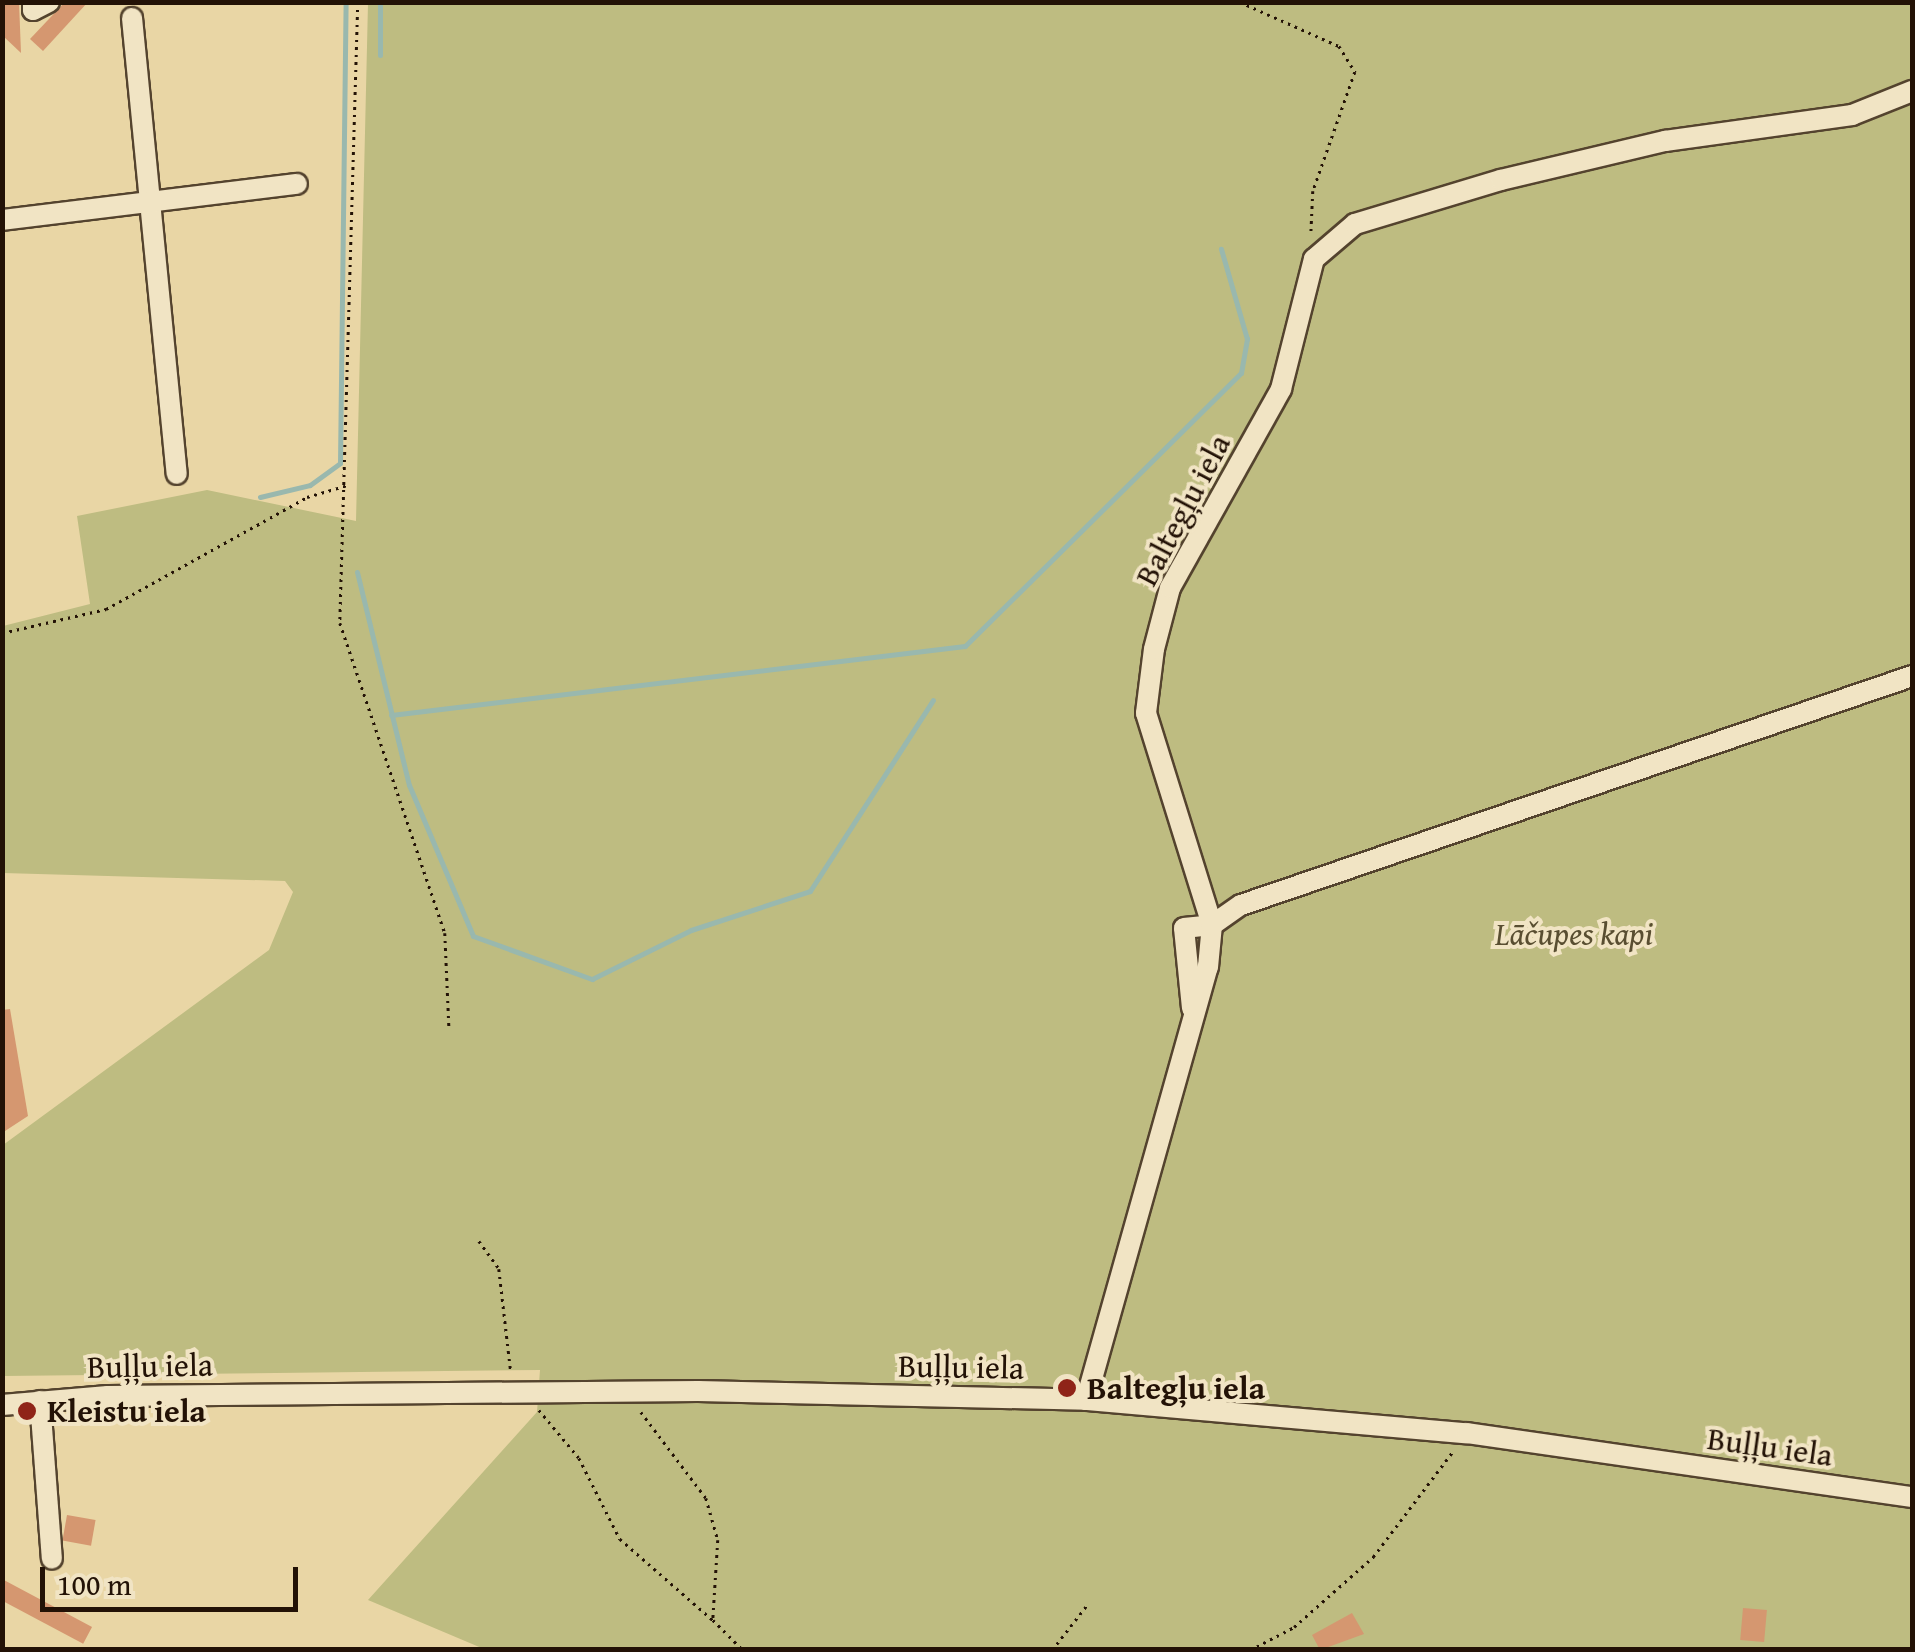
<!DOCTYPE html>
<html>
<head>
<meta charset="utf-8">
<style>
	body { margin:0 }
	#map { position:relative; width:1915px; height:1652px; overflow:hidden; background:#e9d6a5; font-family:"Gentium Book Plus",serif }
	div>[style] { position:absolute }
	.green>* { inset:0; background:#bebc81 }
	.stream>* { height:5px; margin:-2.5px; padding:0 2.5px; transform-origin:2.5px; border-radius:2.5px; background:#99b8ae }
	.building>* { inset:0; background:#d59770; transform-origin:0 0 }
	.path>* { height:2.5px; margin-top:-1.25px; transform-origin:0; background:repeating-linear-gradient(90deg,#231206 0 2.5px,transparent 0 7.5px) }
	.roads { filter:drop-shadow(2px 0 #54432e) drop-shadow(-2px 0 #54432e) drop-shadow(0 2px #54432e) drop-shadow(0 -2px #54432e) }
	.minor>* { height:20px; margin:-10px; padding:0 10px; transform-origin:10px; border-radius:10px; background:#f1e4c4 }
	.dots>* { width:28px; height:28px; translate:-50% -50%; box-sizing:border-box; border:5px solid #f1e4c4; border-radius:50% }
	span { translate:-50% -50%; white-space:nowrap; text-align:center; line-height:1.15; -webkit-text-stroke:8px #f1e4c4; paint-order:stroke }
	.street-label { font-size:32px; color:#231206 }
	.park-label { font-size:32px; color:#594e31; font-style:italic }
	.poi-label { font-size:32px; color:#231206; font-weight:700 }
	.left { translate:0 -50%; text-align:left }
	.frame { position:absolute; inset:0; border:5px solid #231206; pointer-events:none }
	.scale { position:absolute; left:40px; top:1567px; width:258px; height:45px; box-sizing:border-box; border:5px solid #231206; border-top:0; padding-left:12px; font-size:30px; line-height:35px; white-space:nowrap; color:#231206; -webkit-text-stroke:8px #f1e4c4; paint-order:stroke }
</style>
</head>
<body>
<div id="map">
	<div class="green">
		<i style="clip-path:polygon(368px 3px,1912px 3px,1912px 1649px,484px 1649px,368px 1600px,537px 1412px,540px 1370px,3px 1376px,3px 1145px,269px 950px,293px 892px,285px 881px,3px 873px,3px 626px,90px 604px,77px 516px,207px 490px,356px 521px)"></i>
	</div>
	<div class="stream">
		<i style="left:380px;top:2px;width:53px;rotate:90deg"></i>
		<i style="left:260px;top:497px;width:51px;rotate:-13.5deg"></i>
		<i style="left:310px;top:485px;width:37px;rotate:-36deg"></i>
		<i style="left:340px;top:463px;width:461px;rotate:-89.3deg"></i>
		<i style="left:357px;top:572px;width:219px;rotate:76.3deg"></i>
		<i style="left:409px;top:785px;width:164px;rotate:67deg"></i>
		<i style="left:473px;top:936px;width:127px;rotate:19.9deg"></i>
		<i style="left:592px;top:979px;width:110px;rotate:-26.3deg"></i>
		<i style="left:691px;top:930px;width:125px;rotate:-18.1deg"></i>
		<i style="left:810px;top:891px;width:227px;rotate:-57.2deg"></i>
		<i style="left:391px;top:715px;width:578px;rotate:-6.85deg"></i>
		<i style="left:965px;top:646px;width:388px;rotate:-44.7deg"></i>
		<i style="left:1241px;top:373px;width:35px;rotate:-80deg"></i>
		<i style="left:1247px;top:339px;width:94px;rotate:-106.1deg"></i>
	</div>
	<div class="building">
		<i style="clip-path:polygon(2px 2px,19px 2px,21px 53px,2px 35px)"></i>
		<i style="clip-path:polygon(88px 2px,43px 51px,30px 39px,65px 2px)"></i>
		<i style="clip-path:polygon(10px 1009px,28px 1116px,2px 1133px,2px 1010px)"></i>
		<i style="left:67px;top:1515px;width:29px;height:26px;rotate:10deg"></i>
		<i style="left:2px;top:1579px;width:102px;height:19px;rotate:28deg"></i>
		<i style="left:1743px;top:1608px;width:24px;height:32px;rotate:5deg"></i>
		<i style="clip-path:polygon(1352px 1613px,1364px 1634px,1320px 1650px,1312px 1635px)"></i>
	</div>
	<div class="path">
		<i style="left:358px;top:2px;width:621px;rotate:91.66deg"></i>
		<i style="left:340px;top:623px;width:327px;rotate:71.3deg"></i>
		<i style="left:445px;top:933px;width:93px;rotate:87.5deg"></i>
		<i style="left:1240px;top:2px;width:108px;rotate:24deg"></i>
		<i style="left:1339px;top:46px;width:31px;rotate:58deg"></i>
		<i style="left:1355px;top:72px;width:126px;rotate:109.4deg"></i>
		<i style="left:1313px;top:191px;width:44px;rotate:92.6deg"></i>
		<i style="left:2px;top:633px;width:107px;rotate:-13deg"></i>
		<i style="left:106px;top:609px;width:230px;rotate:-29.1deg"></i>
		<i style="left:307px;top:497px;width:43px;rotate:-16.3deg"></i>
		<i style="left:479px;top:1241px;width:34px;rotate:54deg"></i>
		<i style="left:499px;top:1269px;width:104px;rotate:83.4deg"></i>
		<i style="left:539px;top:1410px;width:62px;rotate:50.2deg"></i>
		<i style="left:579px;top:1458px;width:91px;rotate:63.2deg"></i>
		<i style="left:620px;top:1539px;width:123px;rotate:41.1deg"></i>
		<i style="left:641px;top:1412px;width:108px;rotate:52.9deg"></i>
		<i style="left:706px;top:1498px;width:44px;rotate:74.1deg"></i>
		<i style="left:718px;top:1540px;width:80px;rotate:93.6deg"></i>
		<i style="left:713px;top:1620px;width:42px;rotate:45deg"></i>
		<i style="left:1052px;top:1650px;width:57px;rotate:-52.1deg"></i>
		<i style="left:1250px;top:1650px;width:50px;rotate:-27.6deg"></i>
		<i style="left:1294px;top:1627px;width:106px;rotate:-41.5deg"></i>
		<i style="left:1373px;top:1557px;width:134px;rotate:-52.9deg"></i>
	</div>
	<div class="roads">
		<div class="minor">
			<i style="left:33px;top:2px;width:8px;rotate:90deg"></i>
			<i style="left:33px;top:10px;width:18px;rotate:-27deg"></i>
			<i style="left:132px;top:18px;width:458px;rotate:84.4deg"></i>
			<i style="left:2px;top:220px;width:297px;rotate:-7deg"></i>
			<i style="left:1212px;top:925px;width:35px;rotate:-35deg"></i>
			<i style="left:1241px;top:905px;width:709px;rotate:-18.84deg"></i>
			<i style="left:1192px;top:1008px;width:80px;rotate:-95.7deg"></i>
			<i style="left:1184px;top:928px;width:28px;rotate:-6deg"></i>
			<i style="left:1086px;top:1400px;width:450px;rotate:-74.3deg"></i>
			<i style="left:1208px;top:967px;width:42px;rotate:-84.6deg"></i>
			<i style="left:1212px;top:925px;width:222px;rotate:-107.3deg"></i>
			<i style="left:1146px;top:713px;width:64px;rotate:-82.9deg"></i>
			<i style="left:1154px;top:649px;width:63px;rotate:-75.3deg"></i>
			<i style="left:1170px;top:588px;width:228px;rotate:-60.8deg"></i>
			<i style="left:1281px;top:389px;width:134px;rotate:-75.8deg"></i>
			<i style="left:1314px;top:259px;width:54px;rotate:-40.5deg"></i>
			<i style="left:1355px;top:224px;width:152px;rotate:-16.8deg"></i>
			<i style="left:1501px;top:180px;width:169px;rotate:-13.4deg"></i>
			<i style="left:1665px;top:141px;width:189px;rotate:-7.9deg"></i>
			<i style="left:1852px;top:115px;width:65px;rotate:-21.8deg"></i>
			<i style="left:40px;top:1401px;width:158px;rotate:85.7deg"></i>
			<i style="left:2px;top:1405px;width:106px;rotate:-4.9deg"></i>
			<i style="left:108px;top:1396px;width:590px;rotate:-0.49deg"></i>
			<i style="left:698px;top:1391px;width:388px;rotate:1.3deg"></i>
			<i style="left:1086px;top:1400px;width:382px;rotate:5deg"></i>
			<i style="left:1467px;top:1433px;width:450px;rotate:8.2deg"></i>
		</div>
	</div>
	<div class="dots">
		<i style="left:1067px;top:1388px;background:#8f2418"></i>
		<i style="left:27px;top:1411px;background:#8f2418"></i>
	</div>
	<div class="street-label">
		<span style="left:1183px;top:510px;rotate:-62deg">Baltegļu iela</span>
		<span style="left:150px;top:1366px;rotate:-1deg">Buļļu iela</span>
		<span style="left:961px;top:1367px;rotate:1deg">Buļļu iela</span>
		<span style="left:1770px;top:1447px;rotate:8deg">Buļļu iela</span>
	</div>
	<div class="park-label">
		<span style="left:1574px;top:934px">Lāčupes kapi</span>
	</div>
	<div class="poi-label">
		<span class="left" style="left:1087px;top:1388px">Baltegļu iela</span>
		<span class="left" style="left:47px;top:1411px">Kleistu iela</span>
	</div>
	<div class="frame"></div>
	<div class="scale">100 m</div>
</div>
</body>
</html>
